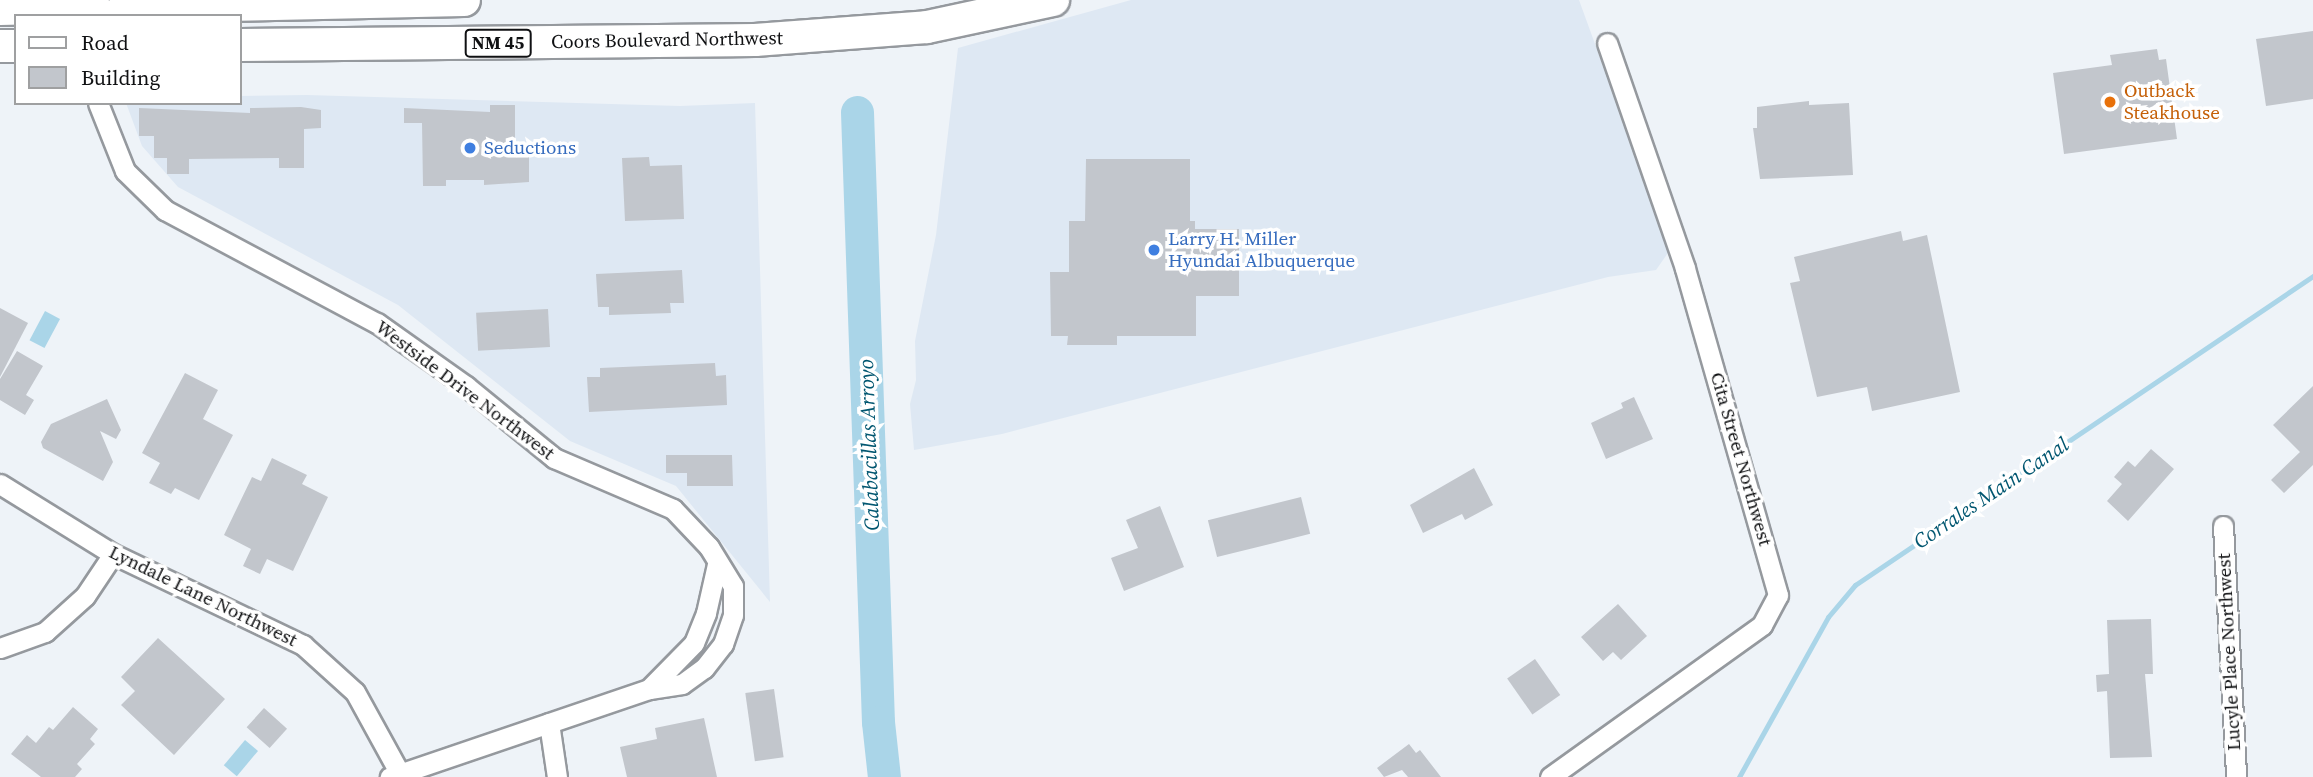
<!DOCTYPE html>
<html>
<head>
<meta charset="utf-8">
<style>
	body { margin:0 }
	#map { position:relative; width:2313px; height:777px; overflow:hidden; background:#eef3f8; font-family:"Source Serif 4",serif }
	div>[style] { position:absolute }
	.built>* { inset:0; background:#dee8f3 }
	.water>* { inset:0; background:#aad5e8; transform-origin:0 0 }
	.stream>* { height:5px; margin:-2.5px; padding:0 2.5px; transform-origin:2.5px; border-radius:2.5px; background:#aad5e8 }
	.river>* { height:33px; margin:-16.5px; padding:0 16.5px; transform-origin:16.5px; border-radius:16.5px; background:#aad5e8 }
	.building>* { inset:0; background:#c2c6cc; transform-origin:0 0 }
	.roads { filter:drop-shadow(2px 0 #95999e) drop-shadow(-2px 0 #95999e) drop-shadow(0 2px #95999e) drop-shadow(0 -2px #95999e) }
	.minor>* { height:19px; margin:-9.5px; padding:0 9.5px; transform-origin:9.5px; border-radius:9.5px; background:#fff }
	.primary>* { height:32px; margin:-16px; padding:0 16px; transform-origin:16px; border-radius:16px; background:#fff }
	.dots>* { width:19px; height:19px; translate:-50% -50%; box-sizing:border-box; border:4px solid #fff; border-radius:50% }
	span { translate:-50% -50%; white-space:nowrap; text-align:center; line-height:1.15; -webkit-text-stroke:7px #fff; paint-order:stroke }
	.shield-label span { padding:2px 5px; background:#fff; border:2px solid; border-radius:5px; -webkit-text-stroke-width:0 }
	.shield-label { font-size:18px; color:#101113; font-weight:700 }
	.street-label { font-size:19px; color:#101113 }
	.food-label { font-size:19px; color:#c56008 }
	.left { translate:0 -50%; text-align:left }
	.shop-label { font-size:19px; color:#366cbe }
	.water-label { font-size:21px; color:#005670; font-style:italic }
	.legend { position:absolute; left:14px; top:14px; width:228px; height:91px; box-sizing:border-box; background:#fff; border:2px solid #9fa0a1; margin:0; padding:9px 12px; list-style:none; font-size:21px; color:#101113 }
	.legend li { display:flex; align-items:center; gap:14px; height:35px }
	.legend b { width:35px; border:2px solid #9fa0a1 }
</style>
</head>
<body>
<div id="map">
	<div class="built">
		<i style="clip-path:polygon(1131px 0,1579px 0,1670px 250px,1656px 270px,1608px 277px,1002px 434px,914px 450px,910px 404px,916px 380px,915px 341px,936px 235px,958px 48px)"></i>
		<i style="clip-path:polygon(307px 95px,680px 106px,755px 103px,770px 602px,676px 486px,570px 441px,398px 305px,178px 187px,142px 146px,126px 103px,240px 103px,240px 96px)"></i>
	</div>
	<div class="water">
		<i style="left:45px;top:311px;width:17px;height:33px;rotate:28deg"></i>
		<i style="left:245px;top:740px;width:17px;height:33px;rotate:40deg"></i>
	</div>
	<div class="stream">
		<i style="left:1739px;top:777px;width:183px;rotate:-60.9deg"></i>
		<i style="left:1828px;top:617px;width:42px;rotate:-49.8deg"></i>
		<i style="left:1855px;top:585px;width:552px;rotate:-34.01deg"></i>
	</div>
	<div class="river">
		<i style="left:857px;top:112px;width:610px;rotate:88.03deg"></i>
		<i style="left:878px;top:722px;width:55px;rotate:83.8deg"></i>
	</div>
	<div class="building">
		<i style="clip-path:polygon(2313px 31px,2313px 99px,2266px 106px,2256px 39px)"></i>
		<i style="clip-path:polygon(2157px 49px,2159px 60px,2166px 59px,2177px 139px,2064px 154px,2053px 73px,2112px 65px,2110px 55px)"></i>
		<i style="clip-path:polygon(1809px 101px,1809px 105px,1849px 103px,1853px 175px,1760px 179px,1753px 128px,1757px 128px,1757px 107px)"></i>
		<i style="clip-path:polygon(490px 105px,515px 105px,515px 149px,529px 149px,529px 182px,484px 185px,484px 180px,446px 180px,446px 186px,423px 186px,422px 123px,404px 123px,404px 108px,490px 112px)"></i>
		<i style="clip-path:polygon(301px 107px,321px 110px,321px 128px,304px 129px,304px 168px,279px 168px,279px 158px,189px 159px,189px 174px,167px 174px,167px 158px,154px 158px,154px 136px,139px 136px,139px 108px,250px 113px,250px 108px)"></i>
		<i style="clip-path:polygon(649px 157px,650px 166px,682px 165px,684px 219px,625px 221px,622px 158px)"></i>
		<i style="clip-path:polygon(1086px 159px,1190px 159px,1190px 221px,1195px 221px,1195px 229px,1239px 229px,1239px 296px,1196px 296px,1196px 336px,1117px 336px,1117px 345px,1067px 345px,1068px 336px,1051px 336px,1050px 272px,1069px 272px,1069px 221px,1085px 221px)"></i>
		<i style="clip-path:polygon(1901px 231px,1903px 241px,1927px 235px,1960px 392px,1872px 411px,1867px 387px,1817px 397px,1790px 283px,1800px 281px,1794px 257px)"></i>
		<i style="clip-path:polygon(682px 270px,684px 303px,670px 303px,671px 313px,609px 315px,609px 307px,598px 307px,596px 274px)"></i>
		<i style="clip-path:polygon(0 308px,28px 323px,0 377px)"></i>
		<i style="left:548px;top:309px;width:38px;height:72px;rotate:87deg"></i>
		<i style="clip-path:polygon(17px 351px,43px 366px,26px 395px,34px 400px,25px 415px,0 400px,0 379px)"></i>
		<i style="clip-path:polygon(715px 363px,716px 376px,726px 375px,727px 405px,589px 412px,587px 377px,600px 377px,600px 368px)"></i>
		<i style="clip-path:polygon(185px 373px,218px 390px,203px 419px,233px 435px,199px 500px,175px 488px,171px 494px,149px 483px,160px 463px,142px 453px)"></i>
		<i style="clip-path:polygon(2313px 386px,2313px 465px,2284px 493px,2271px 480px,2300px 452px,2273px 425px)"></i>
		<i style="clip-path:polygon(1634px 397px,1653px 439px,1606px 459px,1591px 423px,1623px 408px,1621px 403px)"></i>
		<i style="clip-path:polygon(107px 399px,121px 430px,116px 439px,100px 431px,113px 462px,103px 481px,43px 448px,41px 442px,51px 424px)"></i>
		<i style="clip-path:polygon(2151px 449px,2174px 469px,2128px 521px,2107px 501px,2122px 484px,2114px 477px,2128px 461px,2135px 467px)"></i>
		<i style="clip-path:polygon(666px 455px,732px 455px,733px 486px,687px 486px,687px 473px,666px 473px)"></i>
		<i style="clip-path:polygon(272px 458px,307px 475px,302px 484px,328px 497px,293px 571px,267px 559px,260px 574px,243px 566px,251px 549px,224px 535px,252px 477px,261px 481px)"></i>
		<i style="clip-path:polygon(1474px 468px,1493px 505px,1465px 520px,1462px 514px,1423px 533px,1410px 505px)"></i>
		<i style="left:1301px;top:497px;width:38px;height:96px;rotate:76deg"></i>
		<i style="clip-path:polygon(1160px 506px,1184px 567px,1124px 591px,1111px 558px,1138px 548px,1126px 520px)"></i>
		<i style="clip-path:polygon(1618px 604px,1647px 636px,1621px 660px,1613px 652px,1603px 661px,1581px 637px)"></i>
		<i style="clip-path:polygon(2151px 619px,2153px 674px,2145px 674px,2152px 757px,2110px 758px,2107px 691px,2097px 692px,2096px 675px,2109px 674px,2107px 620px)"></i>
		<i style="clip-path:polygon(158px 638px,225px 699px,174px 755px,121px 705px,135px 691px,121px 677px)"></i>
		<i style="left:1535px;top:659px;width:44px;height:34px;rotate:55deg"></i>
		<i style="left:774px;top:689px;width:69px;height:29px;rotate:82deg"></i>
		<i style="clip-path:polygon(73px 707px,98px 729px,90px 739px,95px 744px,77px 764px,82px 769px,75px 777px,41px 777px,11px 754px,27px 735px,36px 743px,49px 727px,53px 730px)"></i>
		<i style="left:264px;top:708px;width:31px;height:26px;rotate:42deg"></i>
		<i style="clip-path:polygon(704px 718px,717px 777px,627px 777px,620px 747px,657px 739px,655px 728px)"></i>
		<i style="clip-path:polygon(1409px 744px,1416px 753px,1420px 750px,1441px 777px,1408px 777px,1402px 770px,1384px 777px,1377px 768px)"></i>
	</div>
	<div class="roads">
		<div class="minor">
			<i style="left:98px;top:103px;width:73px;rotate:68.3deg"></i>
			<i style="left:125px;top:171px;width:56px;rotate:44.3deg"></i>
			<i style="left:165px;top:210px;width:240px;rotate:28.1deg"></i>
			<i style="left:377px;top:323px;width:109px;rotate:35.3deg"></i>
			<i style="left:466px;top:386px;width:114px;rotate:39.3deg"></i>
			<i style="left:554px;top:458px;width:129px;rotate:23.2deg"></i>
			<i style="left:673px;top:509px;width:52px;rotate:46.5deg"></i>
			<i style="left:709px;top:547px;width:46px;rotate:58.4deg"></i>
			<i style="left:733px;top:586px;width:29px;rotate:90deg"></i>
			<i style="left:733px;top:615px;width:31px;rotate:109deg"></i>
			<i style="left:723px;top:644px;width:31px;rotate:128deg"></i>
			<i style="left:704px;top:668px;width:27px;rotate:144deg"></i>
			<i style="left:682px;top:684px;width:33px;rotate:171deg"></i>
			<i style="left:649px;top:689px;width:274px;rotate:161.2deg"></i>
			<i style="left:0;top:484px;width:133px;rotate:31.8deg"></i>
			<i style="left:113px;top:554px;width:211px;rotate:25.6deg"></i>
			<i style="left:303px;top:645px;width:70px;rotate:42.1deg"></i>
			<i style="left:355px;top:692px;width:94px;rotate:61.2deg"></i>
			<i style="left:2223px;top:526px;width:251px;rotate:87deg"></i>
			<i style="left:0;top:648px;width:48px;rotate:-19.6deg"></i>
			<i style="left:45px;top:632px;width:54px;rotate:-42deg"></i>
			<i style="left:85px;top:596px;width:50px;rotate:-56.3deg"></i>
			<i style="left:649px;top:689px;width:64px;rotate:-45.6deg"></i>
			<i style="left:694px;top:643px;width:32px;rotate:-68deg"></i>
			<i style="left:706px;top:613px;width:50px;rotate:-77.3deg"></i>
			<i style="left:549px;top:723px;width:55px;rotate:81.6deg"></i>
			<i style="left:1550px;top:777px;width:261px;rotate:-35.6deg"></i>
			<i style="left:1762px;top:625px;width:34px;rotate:-62deg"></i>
			<i style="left:1778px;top:595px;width:340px;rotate:-105.9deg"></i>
			<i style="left:1685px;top:268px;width:238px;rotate:-109.1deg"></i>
		</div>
		<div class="primary">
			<i style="left:0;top:9px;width:83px;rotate:-1.4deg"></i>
			<i style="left:83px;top:7px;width:12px;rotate:-35deg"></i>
			<i style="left:114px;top:16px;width:21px;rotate:-25deg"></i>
			<i style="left:133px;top:7px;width:331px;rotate:-1.2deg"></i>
			<i style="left:240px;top:45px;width:515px;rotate:-0.56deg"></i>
			<i style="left:755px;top:40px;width:172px;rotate:-4.3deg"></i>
			<i style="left:927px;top:27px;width:129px;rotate:-12.1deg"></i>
			<i style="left:0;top:46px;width:16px"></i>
		</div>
	</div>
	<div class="dots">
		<i style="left:2110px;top:102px;background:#e8710a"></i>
		<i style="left:470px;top:148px;background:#3f7fe0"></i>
		<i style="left:1154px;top:250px;background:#3f7fe0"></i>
	</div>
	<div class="shield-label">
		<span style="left:498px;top:43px">NM 45</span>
	</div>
	<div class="street-label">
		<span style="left:667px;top:40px;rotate:-1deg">Coors Boulevard Northwest</span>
		<span style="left:465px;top:390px;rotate:37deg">Westside Drive Northwest</span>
		<span style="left:1741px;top:459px;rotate:74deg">Cita Street Northwest</span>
		<span style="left:203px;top:596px;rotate:26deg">Lyndale Lane Northwest</span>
		<span style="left:2229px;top:652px;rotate:-93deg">Lucyle Place Northwest</span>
	</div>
	<div class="food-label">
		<span class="left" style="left:2124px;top:102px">Outback<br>Steakhouse</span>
	</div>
	<div class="shop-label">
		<span class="left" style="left:484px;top:148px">Seductions</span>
		<span class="left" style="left:1168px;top:250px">Larry H. Miller<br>Hyundai Albuquerque</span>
	</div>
	<div class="water-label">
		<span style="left:869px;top:445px;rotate:-92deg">Calabacillas Arroyo</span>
		<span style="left:1991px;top:493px;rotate:-34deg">Corrales Main Canal</span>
	</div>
	<ul class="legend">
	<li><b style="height:9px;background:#fff"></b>Road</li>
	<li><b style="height:19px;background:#c2c6cc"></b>Building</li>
	</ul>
</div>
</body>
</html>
